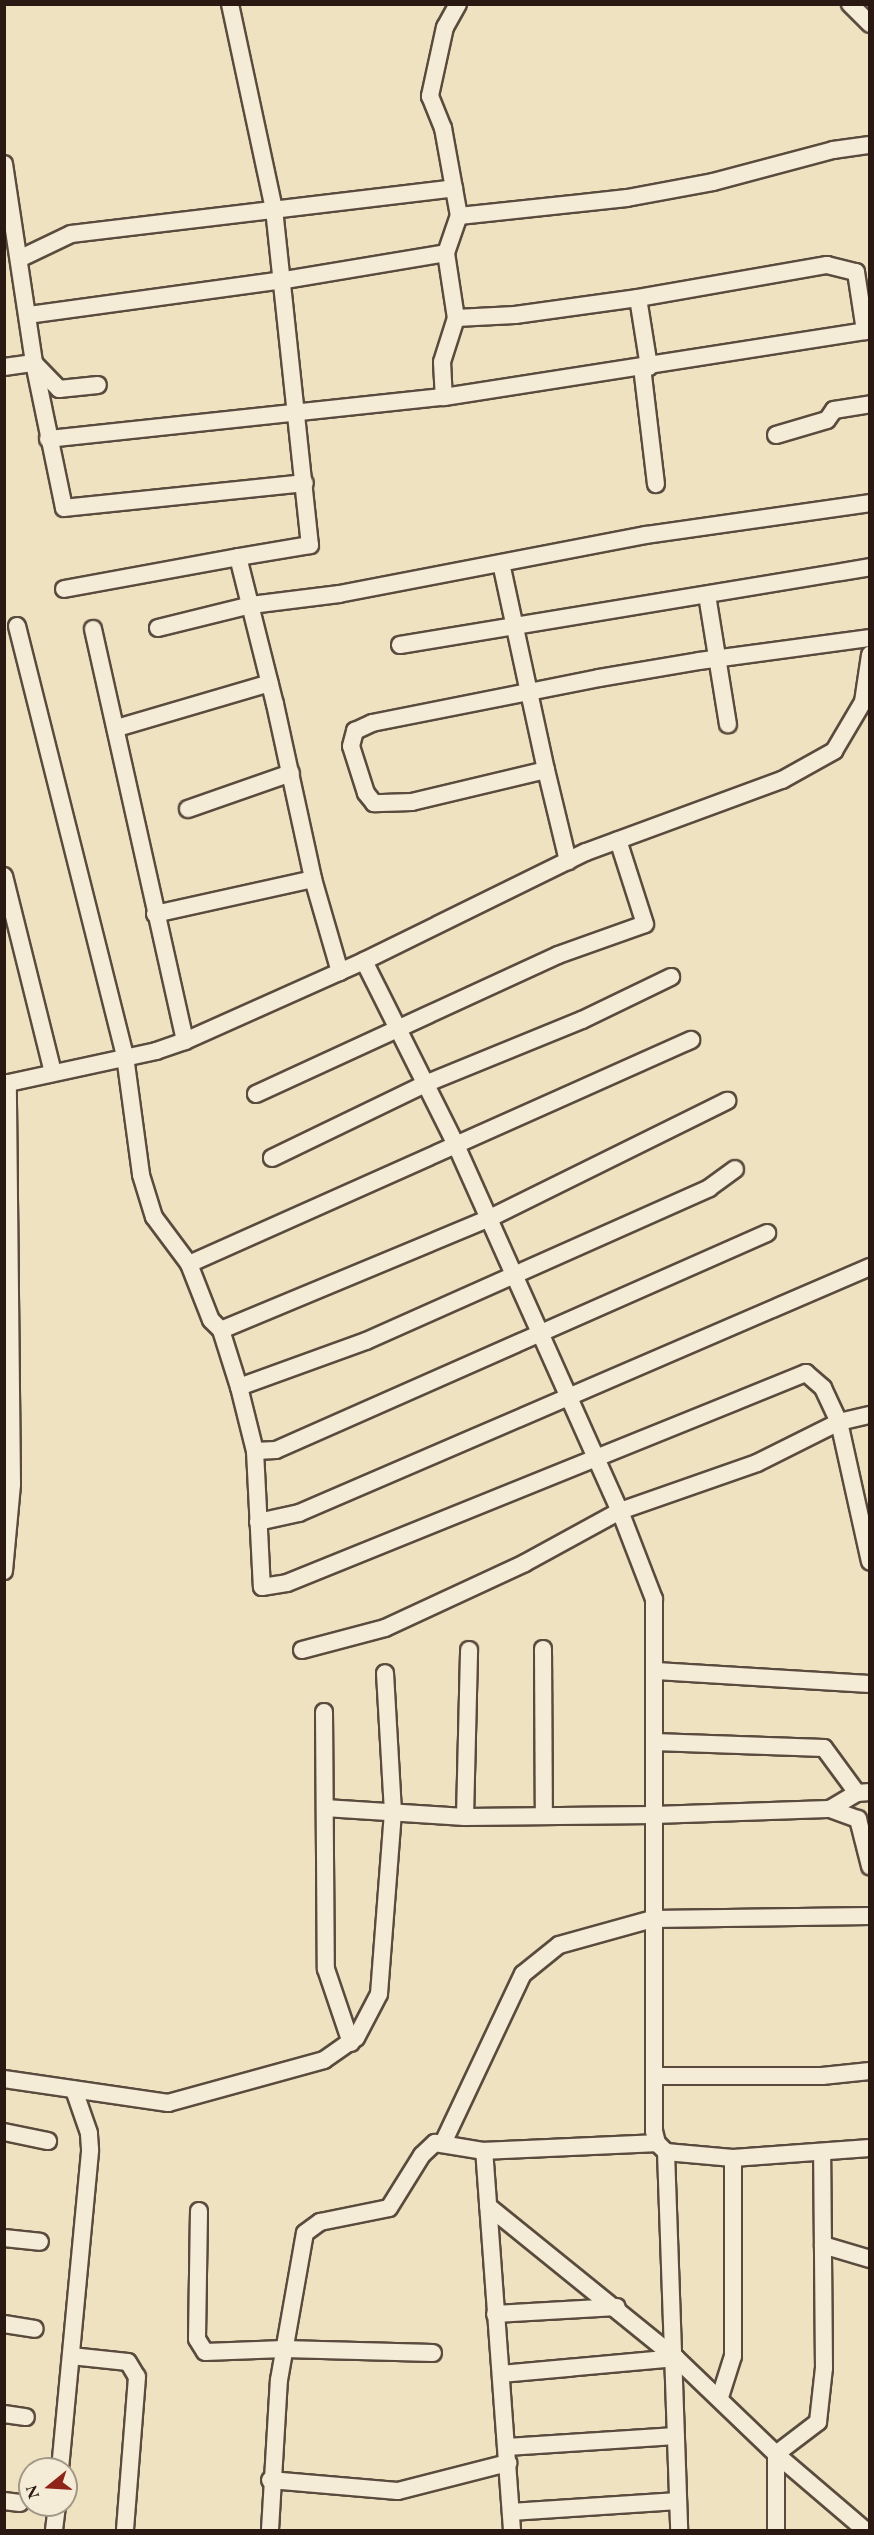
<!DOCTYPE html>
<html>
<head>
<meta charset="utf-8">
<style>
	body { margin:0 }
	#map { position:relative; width:874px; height:2535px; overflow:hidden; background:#eee2c0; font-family:"EB Garamond",serif }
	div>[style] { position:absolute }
	.roads { filter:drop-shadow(2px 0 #5a4b3e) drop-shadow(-2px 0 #5a4b3e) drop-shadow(0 2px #5a4b3e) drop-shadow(0 -2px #5a4b3e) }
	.minor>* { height:16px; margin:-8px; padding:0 8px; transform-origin:8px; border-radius:8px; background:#f4ecd6 }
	span { translate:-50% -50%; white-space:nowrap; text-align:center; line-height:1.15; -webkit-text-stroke:4.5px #f4ecd6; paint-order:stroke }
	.frame { position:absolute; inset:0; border:6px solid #291912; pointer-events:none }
	.north { position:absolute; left:18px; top:2457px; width:60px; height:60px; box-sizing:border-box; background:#f4ecd6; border:2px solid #a39888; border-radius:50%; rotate:252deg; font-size:16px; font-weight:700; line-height:24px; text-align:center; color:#291912 }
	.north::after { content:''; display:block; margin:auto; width:21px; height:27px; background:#8f2418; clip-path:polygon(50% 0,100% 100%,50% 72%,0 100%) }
</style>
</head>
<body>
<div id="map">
	<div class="roads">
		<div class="minor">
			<i style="left:230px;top:4px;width:210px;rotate:77.9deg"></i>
			<i style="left:274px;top:209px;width:338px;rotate:83.9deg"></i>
			<i style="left:310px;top:545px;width:73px;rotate:170.5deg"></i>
			<i style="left:458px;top:4px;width:26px;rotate:119deg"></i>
			<i style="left:445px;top:27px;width:71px;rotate:102.3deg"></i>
			<i style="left:430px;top:96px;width:35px;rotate:68deg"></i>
			<i style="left:443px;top:128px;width:89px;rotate:79.7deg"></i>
			<i style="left:850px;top:4px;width:28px;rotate:45deg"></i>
			<i style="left:4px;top:164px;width:201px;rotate:81.4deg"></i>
			<i style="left:34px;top:363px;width:148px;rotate:78.3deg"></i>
			<i style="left:64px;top:508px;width:242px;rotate:-5.9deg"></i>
			<i style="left:446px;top:253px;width:39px;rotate:-71deg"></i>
			<i style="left:459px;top:216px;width:169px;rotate:-6.1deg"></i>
			<i style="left:627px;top:198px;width:87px;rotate:-10.5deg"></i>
			<i style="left:713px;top:182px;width:124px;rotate:-14.9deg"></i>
			<i style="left:833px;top:150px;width:37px;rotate:-8deg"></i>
			<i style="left:21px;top:258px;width:55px;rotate:-25.6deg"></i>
			<i style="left:71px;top:234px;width:386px;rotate:-6.8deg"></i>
			<i style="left:638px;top:298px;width:70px;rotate:80.9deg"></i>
			<i style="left:28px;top:315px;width:259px;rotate:-7.8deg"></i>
			<i style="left:285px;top:280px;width:163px;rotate:-9.5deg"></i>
			<i style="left:446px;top:253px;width:66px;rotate:81.3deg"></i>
			<i style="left:456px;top:318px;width:46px;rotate:107.7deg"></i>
			<i style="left:442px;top:362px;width:35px;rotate:87deg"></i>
			<i style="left:456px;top:318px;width:59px;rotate:-2.9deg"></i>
			<i style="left:515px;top:315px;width:124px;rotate:-7.9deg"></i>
			<i style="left:638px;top:298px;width:192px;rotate:-9.9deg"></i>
			<i style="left:827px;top:265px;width:30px;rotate:14deg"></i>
			<i style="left:856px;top:272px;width:60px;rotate:81.3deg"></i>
			<i style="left:4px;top:367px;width:30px;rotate:-8deg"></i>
			<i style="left:34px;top:363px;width:36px;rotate:46deg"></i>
			<i style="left:59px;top:389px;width:39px;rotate:-6deg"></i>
			<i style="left:642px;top:367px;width:118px;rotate:83.2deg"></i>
			<i style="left:776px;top:435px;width:53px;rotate:-16.4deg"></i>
			<i style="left:827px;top:420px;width:12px;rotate:-55deg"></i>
			<i style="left:834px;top:410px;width:36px;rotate:-9deg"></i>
			<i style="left:48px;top:439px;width:398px;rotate:-6.1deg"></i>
			<i style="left:444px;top:397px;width:431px;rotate:-8.9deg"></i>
			<i style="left:501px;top:563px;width:132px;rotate:77.8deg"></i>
			<i style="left:529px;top:692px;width:80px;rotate:77.7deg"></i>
			<i style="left:546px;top:770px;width:138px;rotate:166.6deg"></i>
			<i style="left:412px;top:802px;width:38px;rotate:178deg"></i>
			<i style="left:374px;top:803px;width:13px;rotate:-129deg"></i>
			<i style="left:366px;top:793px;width:49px;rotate:-107.7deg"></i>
			<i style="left:351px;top:746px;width:16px;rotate:-75deg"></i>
			<i style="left:355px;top:731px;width:19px;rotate:-25deg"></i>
			<i style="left:372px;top:723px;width:160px;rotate:-11.2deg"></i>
			<i style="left:529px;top:692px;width:71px;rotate:-11.3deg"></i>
			<i style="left:599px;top:678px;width:101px;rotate:-9.6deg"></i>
			<i style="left:699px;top:661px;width:173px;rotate:-7.7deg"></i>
			<i style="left:64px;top:589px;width:177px;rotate:-10.4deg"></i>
			<i style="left:238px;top:557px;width:152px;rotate:75.9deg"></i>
			<i style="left:275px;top:704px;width:179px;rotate:77.7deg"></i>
			<i style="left:707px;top:595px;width:131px;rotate:80.8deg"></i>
			<i style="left:17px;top:626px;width:443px;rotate:75.9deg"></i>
			<i style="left:125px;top:1056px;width:120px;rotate:82.3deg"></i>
			<i style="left:141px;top:1175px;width:44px;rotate:72.8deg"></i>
			<i style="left:154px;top:1217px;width:59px;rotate:53.3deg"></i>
			<i style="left:189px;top:1264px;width:60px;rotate:68.6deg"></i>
			<i style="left:211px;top:1320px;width:14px;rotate:45deg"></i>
			<i style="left:221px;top:1330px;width:60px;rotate:72.5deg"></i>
			<i style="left:239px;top:1387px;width:66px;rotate:76deg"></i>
			<i style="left:255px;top:1451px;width:136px;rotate:87.1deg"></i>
			<i style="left:262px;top:1587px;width:25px;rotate:-9deg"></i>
			<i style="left:287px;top:1583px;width:560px;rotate:-22.03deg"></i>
			<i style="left:806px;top:1373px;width:23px;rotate:41deg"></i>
			<i style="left:823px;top:1388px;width:38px;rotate:65deg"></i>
			<i style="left:839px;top:1422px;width:143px;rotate:77.5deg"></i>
			<i style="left:158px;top:628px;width:96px;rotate:-13.9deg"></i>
			<i style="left:251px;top:605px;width:89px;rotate:-7.1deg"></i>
			<i style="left:339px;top:594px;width:313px;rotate:-10.9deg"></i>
			<i style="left:646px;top:535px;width:226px;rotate:-8.1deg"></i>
			<i style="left:93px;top:629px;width:422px;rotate:77.4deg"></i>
			<i style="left:400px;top:645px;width:476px;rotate:-9.4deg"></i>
			<i style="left:117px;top:728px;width:159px;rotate:-16.4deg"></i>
			<i style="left:546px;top:770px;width:94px;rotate:76.4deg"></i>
			<i style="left:188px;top:809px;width:109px;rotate:-19.3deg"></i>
			<i style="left:4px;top:876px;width:202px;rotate:76deg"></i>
			<i style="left:155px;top:914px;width:162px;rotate:-12.5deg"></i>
			<i style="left:313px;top:879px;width:97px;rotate:73.8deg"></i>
			<i style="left:364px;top:961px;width:206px;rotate:63.4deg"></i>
			<i style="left:456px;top:1145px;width:401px;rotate:65.9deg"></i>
			<i style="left:620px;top:1511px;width:94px;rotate:68.9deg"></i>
			<i style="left:654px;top:1599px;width:532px;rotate:90deg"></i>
			<i style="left:654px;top:2131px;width:12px;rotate:76deg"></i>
			<i style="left:657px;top:2143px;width:13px;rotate:45deg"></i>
			<i style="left:666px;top:2152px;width:378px;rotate:88deg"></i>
			<i style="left:4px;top:1084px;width:156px;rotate:-12.2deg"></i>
			<i style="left:156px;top:1051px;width:31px;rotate:-19deg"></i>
			<i style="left:185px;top:1041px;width:196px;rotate:-24.1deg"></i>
			<i style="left:364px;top:961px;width:247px;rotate:-26.2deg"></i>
			<i style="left:586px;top:852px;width:209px;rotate:-20.2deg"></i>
			<i style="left:782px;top:780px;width:60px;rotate:-29.1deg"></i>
			<i style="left:834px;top:751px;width:57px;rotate:-59.4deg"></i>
			<i style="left:863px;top:702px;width:48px;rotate:-81.5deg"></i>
			<i style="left:256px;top:1094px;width:332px;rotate:-24.7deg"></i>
			<i style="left:558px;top:955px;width:92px;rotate:-19.6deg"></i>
			<i style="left:645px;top:924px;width:88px;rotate:-107.8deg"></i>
			<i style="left:272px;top:1158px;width:170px;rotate:-25.8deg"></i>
			<i style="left:425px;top:1084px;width:170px;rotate:-22.2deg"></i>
			<i style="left:582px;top:1020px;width:99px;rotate:-25.8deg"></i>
			<i style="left:189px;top:1264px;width:550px;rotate:-24.05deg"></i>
			<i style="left:221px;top:1330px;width:289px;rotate:-22.6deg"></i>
			<i style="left:488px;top:1219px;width:267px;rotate:-26.3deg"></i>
			<i style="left:239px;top:1387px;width:135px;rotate:-19.9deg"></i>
			<i style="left:366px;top:1341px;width:376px;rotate:-24deg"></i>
			<i style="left:709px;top:1188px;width:32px;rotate:-36deg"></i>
			<i style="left:255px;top:1451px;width:21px;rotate:-3deg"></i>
			<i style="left:276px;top:1450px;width:537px;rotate:-23.84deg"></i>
			<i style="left:258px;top:1522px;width:42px;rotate:-12.4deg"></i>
			<i style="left:299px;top:1513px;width:622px;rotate:-23.31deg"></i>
			<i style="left:4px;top:1571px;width:87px;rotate:-84.7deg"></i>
			<i style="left:12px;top:1484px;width:401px;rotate:-90.6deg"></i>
			<i style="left:543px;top:1649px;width:167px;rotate:89.7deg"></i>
			<i style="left:302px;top:1650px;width:86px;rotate:-14.8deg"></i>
			<i style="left:385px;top:1628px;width:154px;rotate:-24.9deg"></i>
			<i style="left:525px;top:1563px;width:108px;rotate:-28.7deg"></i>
			<i style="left:620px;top:1511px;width:145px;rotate:-19.3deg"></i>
			<i style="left:757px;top:1463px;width:92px;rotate:-26.6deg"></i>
			<i style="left:839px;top:1422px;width:32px;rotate:-13deg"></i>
			<i style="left:656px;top:1671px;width:214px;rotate:3.5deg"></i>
			<i style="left:324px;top:1712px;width:257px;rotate:89.6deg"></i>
			<i style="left:326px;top:1969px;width:78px;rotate:71.3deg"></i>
			<i style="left:654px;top:1742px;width:170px;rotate:2deg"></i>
			<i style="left:824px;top:1748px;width:56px;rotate:53.7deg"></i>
			<i style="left:325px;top:1808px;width:140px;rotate:3.7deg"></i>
			<i style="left:465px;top:1817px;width:189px;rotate:-0.6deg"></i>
			<i style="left:654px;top:1815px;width:176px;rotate:-2deg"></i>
			<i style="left:830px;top:1809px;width:31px;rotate:-31deg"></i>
			<i style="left:857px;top:1793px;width:13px;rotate:-4deg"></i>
			<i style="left:830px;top:1809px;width:30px;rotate:20deg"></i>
			<i style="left:858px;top:1819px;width:49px;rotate:75.7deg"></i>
			<i style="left:465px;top:1817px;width:167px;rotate:-88.6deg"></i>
			<i style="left:654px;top:2076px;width:168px"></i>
			<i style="left:822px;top:2076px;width:48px;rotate:-5.9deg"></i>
			<i style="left:4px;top:2079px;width:166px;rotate:8.3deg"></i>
			<i style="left:168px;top:2103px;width:162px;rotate:-15.4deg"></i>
			<i style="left:324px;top:2060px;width:39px;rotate:-35deg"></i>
			<i style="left:356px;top:2038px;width:50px;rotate:-62.4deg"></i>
			<i style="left:379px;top:1994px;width:183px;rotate:-85.6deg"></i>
			<i style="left:393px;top:1812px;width:139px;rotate:-93.3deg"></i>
			<i style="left:4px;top:2132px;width:45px;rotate:11.6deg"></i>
			<i style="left:443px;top:2143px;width:187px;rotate:-64.7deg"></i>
			<i style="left:523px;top:1974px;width:46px;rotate:-38.9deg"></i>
			<i style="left:559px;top:1945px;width:98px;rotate:-15.5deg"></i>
			<i style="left:653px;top:1919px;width:217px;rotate:-0.8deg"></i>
			<i style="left:666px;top:2152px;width:67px;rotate:5.1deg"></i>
			<i style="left:733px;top:2158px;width:137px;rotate:-4.2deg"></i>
			<i style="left:488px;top:2206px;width:242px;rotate:39deg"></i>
			<i style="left:676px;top:2358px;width:139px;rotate:43.8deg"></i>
			<i style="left:776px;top:2454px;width:117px;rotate:40.5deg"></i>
			<i style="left:199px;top:2211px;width:128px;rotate:90.9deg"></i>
			<i style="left:197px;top:2339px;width:15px;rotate:58deg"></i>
			<i style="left:205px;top:2352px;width:79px;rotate:-2.2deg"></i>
			<i style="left:284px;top:2349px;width:149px;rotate:1.5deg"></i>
			<i style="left:4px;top:2238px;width:36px;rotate:6deg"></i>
			<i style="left:823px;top:2245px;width:49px;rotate:16.6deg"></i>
			<i style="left:495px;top:2314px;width:122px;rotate:-3.3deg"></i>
			<i style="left:4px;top:2324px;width:31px;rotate:9deg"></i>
			<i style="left:71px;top:2356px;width:57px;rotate:6deg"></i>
			<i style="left:128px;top:2362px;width:17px;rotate:59deg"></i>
			<i style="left:137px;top:2377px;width:153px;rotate:94.5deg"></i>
			<i style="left:501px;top:2374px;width:176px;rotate:-5.2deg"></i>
			<i style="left:720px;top:2397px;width:43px;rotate:-72.4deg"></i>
			<i style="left:733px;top:2356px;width:198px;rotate:-90deg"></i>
			<i style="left:4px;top:2414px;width:22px;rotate:8deg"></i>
			<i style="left:507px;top:2447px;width:169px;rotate:-3.7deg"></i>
			<i style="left:60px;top:2469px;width:321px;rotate:-84.6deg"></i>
			<i style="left:90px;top:2149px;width:16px;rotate:-94deg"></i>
			<i style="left:89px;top:2133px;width:46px;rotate:-109.2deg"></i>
			<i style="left:270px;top:2480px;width:128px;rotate:4.9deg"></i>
			<i style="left:398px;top:2491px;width:114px;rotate:-14.3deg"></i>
			<i style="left:4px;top:2501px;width:16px;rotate:7deg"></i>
			<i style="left:511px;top:2512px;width:167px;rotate:-3.8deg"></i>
			<i style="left:54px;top:2530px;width:25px;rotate:-83deg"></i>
			<i style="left:270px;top:2530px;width:150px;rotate:-86.6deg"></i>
			<i style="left:279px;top:2380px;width:149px;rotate:-80deg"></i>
			<i style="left:305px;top:2233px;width:19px;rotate:-36deg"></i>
			<i style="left:320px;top:2222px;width:70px;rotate:-11.5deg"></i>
			<i style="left:389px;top:2208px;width:62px;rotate:-58.1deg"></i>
			<i style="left:422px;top:2155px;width:18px;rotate:-43deg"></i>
			<i style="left:435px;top:2143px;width:50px;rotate:9.3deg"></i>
			<i style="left:512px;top:2530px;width:380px;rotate:-94.2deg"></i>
			<i style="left:484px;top:2151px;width:173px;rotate:-2.6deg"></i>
			<i style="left:776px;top:2530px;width:76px;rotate:-90deg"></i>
			<i style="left:776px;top:2454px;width:53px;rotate:-37.3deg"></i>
			<i style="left:818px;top:2422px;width:54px;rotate:-83.7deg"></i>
			<i style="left:824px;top:2368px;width:216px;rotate:-90.5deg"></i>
		</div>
	</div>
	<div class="frame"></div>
	<div class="north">N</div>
</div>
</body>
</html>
